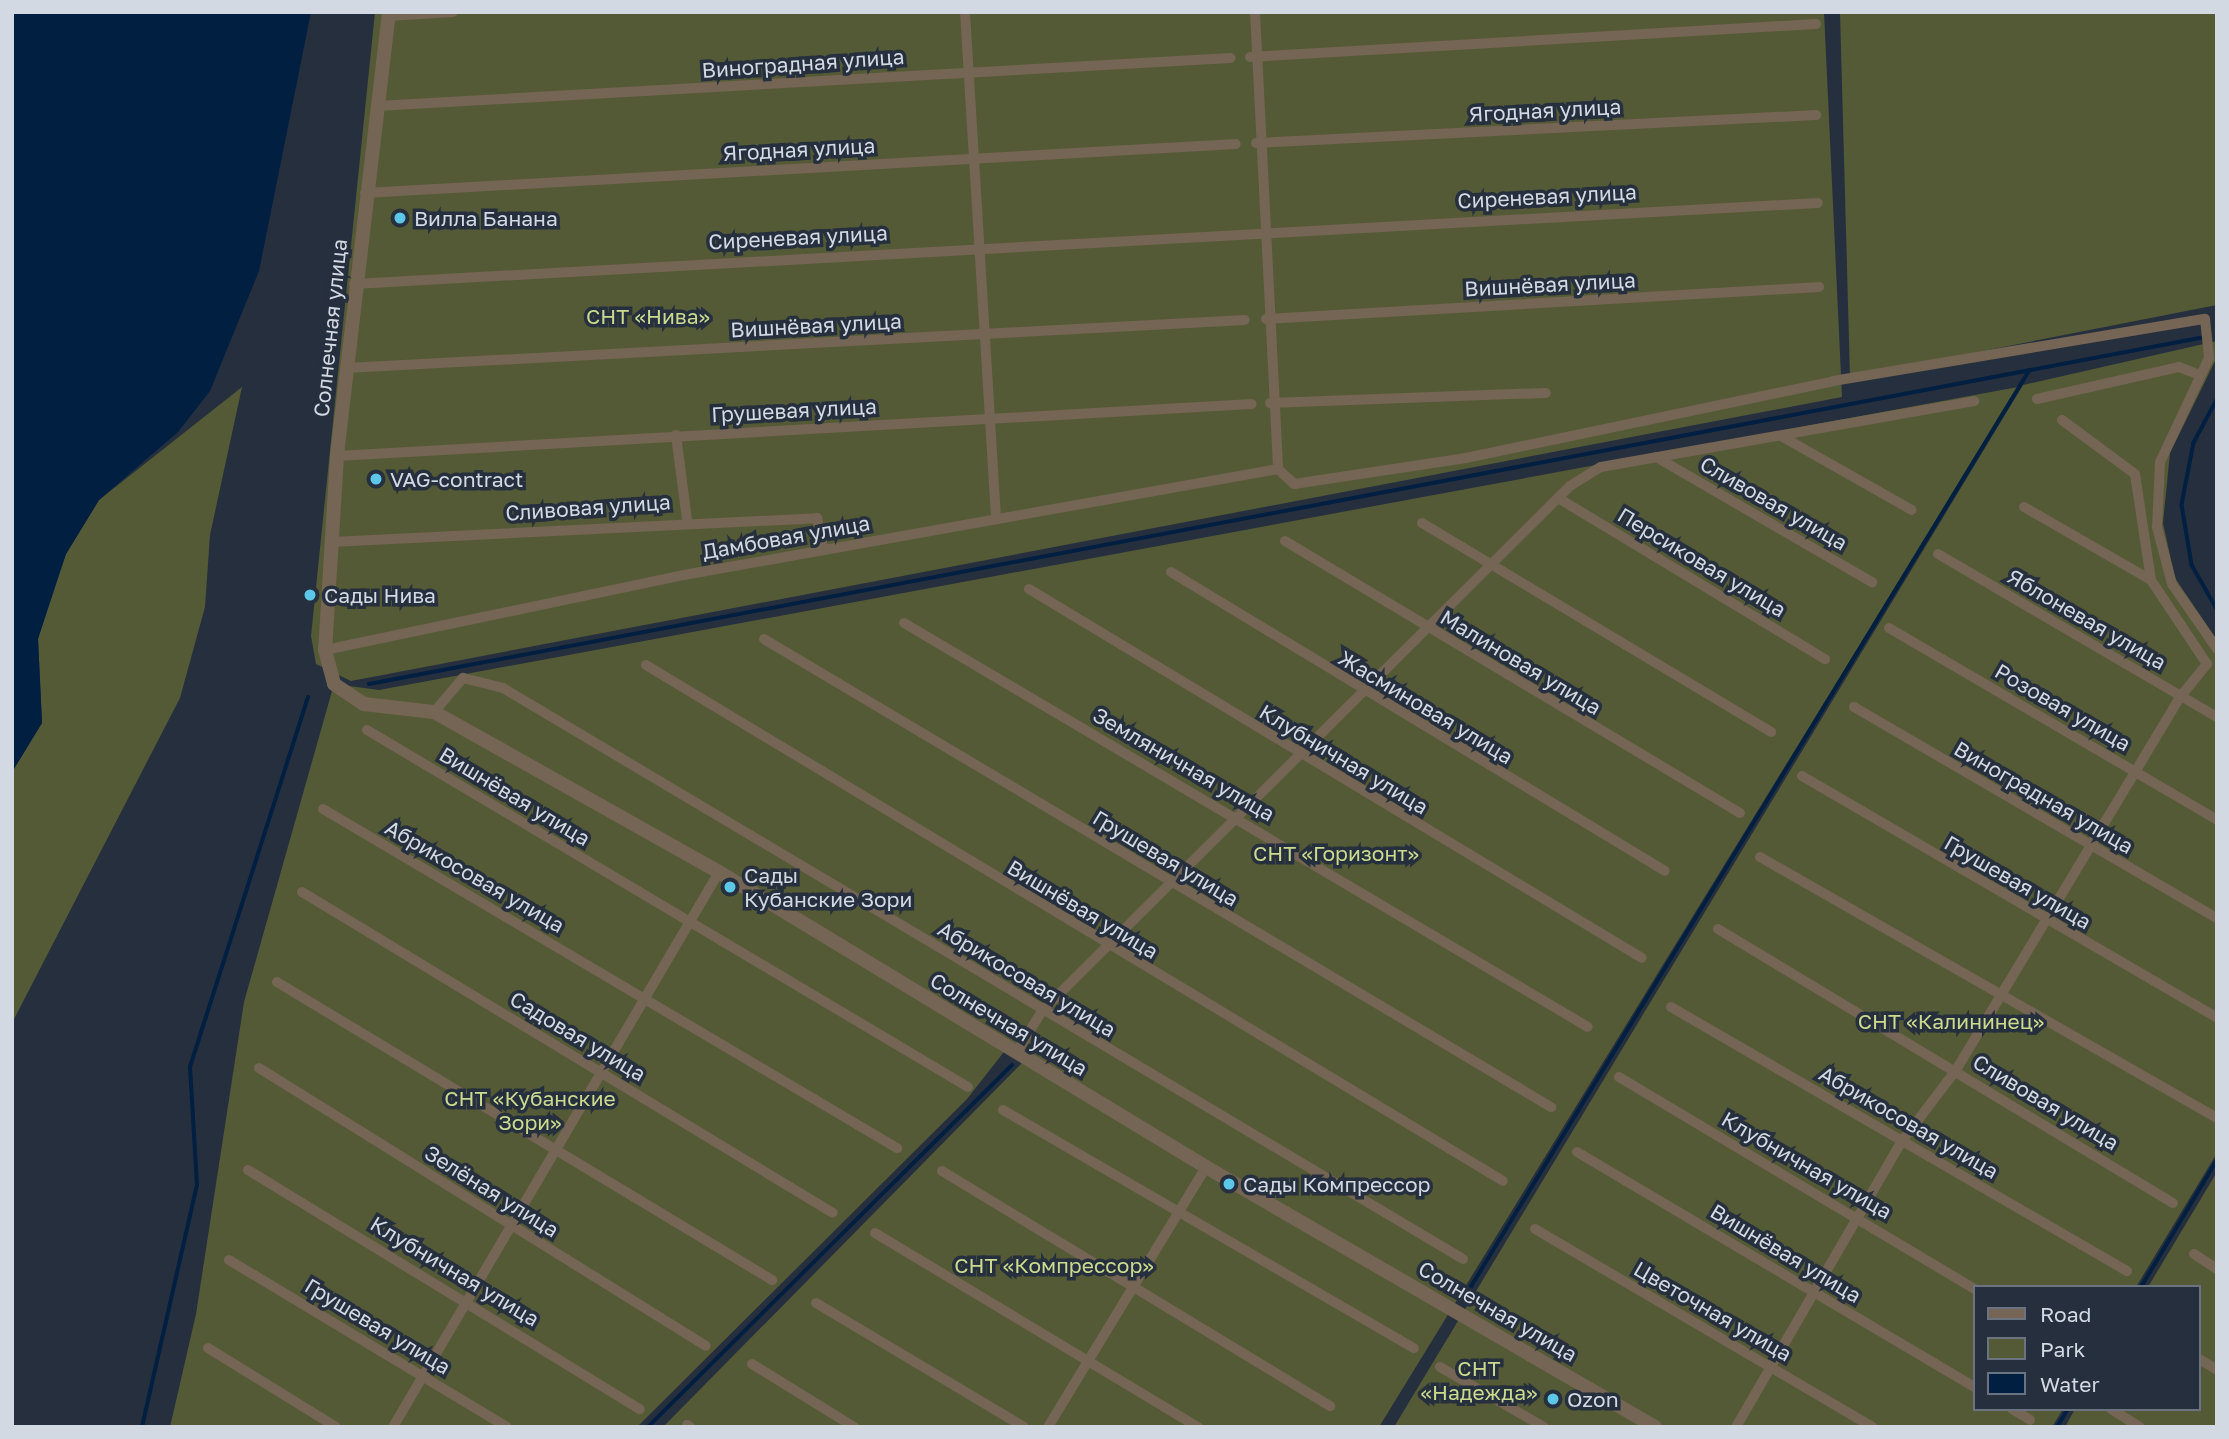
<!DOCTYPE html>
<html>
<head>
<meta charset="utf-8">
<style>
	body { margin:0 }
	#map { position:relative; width:2229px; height:1439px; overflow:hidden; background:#262f3e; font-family:"Golos Text",sans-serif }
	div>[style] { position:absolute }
	.green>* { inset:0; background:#545a35 }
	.water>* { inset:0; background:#011f40 }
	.stream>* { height:3.5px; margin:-1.75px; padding:0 1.75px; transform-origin:1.75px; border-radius:1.75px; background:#011f40 }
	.minor>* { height:10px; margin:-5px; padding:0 5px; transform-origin:5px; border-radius:5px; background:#746554 }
	.tertiary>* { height:14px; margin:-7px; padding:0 7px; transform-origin:7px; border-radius:7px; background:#746554 }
	.dots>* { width:19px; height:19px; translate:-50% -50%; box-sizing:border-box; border:4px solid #262f3e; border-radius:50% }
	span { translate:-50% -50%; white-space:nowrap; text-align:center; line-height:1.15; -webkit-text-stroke:7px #262f3e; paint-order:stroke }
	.street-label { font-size:21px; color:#d3d9e2 }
	.poi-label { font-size:21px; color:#d3d9e2 }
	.left { translate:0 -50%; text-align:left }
	.park-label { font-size:21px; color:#ccda8d }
	.frame { position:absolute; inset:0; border:14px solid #d3d9e2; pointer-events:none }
	.legend { position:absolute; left:1973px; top:1285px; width:228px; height:126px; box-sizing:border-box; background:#262f3e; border:2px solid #6b7380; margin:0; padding:9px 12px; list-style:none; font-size:21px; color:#d3d9e2 }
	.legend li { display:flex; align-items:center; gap:14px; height:35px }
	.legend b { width:35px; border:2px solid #6b7380 }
</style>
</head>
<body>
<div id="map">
	<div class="green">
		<i style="clip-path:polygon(375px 12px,1824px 12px,1842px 397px,351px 681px,316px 664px,311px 636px)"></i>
		<i style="clip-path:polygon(1840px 12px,2217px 12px,2217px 305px,1850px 377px)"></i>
		<i style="clip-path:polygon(2217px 341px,2217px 357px,2170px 453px,2163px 523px,2175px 578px,2217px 640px,2217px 1153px,2136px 1287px,1975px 1287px,1975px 1409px,2063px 1409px,2052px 1427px,1394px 1427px,2023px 385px)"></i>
		<i style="clip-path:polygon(242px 387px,210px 535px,205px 607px,180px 698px,12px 1023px,12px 772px,42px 723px,38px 639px,51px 594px,66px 554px,99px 500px)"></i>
		<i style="clip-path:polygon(2018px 387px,1379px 1427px,663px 1427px,1025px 1060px,1007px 1048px,967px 1099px,637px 1427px,170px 1427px,196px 1314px,244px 1002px,334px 684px,379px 690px)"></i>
		<i style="clip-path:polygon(2217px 1172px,2217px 1427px,2065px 1427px,2075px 1409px,2199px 1409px,2199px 1287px,2148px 1287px)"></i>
	</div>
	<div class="water">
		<i style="clip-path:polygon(12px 12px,311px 12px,259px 271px,210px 391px,178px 432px,99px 500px,66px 554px,38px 639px,42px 723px,12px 772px)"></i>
	</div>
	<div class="stream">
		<i style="left:2217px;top:400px;width:49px;rotate:118.1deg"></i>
		<i style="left:2194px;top:443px;width:63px;rotate:101deg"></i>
		<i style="left:2182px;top:505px;width:61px;rotate:80.5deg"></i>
		<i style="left:2192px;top:565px;width:51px;rotate:60.4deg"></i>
		<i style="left:369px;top:684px;width:1864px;rotate:-10.7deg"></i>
		<i style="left:2141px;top:1287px;width:148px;rotate:-59.1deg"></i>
		<i style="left:1467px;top:1293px;width:1080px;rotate:-58.64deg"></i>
		<i style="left:142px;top:1427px;width:248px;rotate:-77.2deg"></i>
		<i style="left:197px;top:1185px;width:118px;rotate:-93.4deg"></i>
		<i style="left:190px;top:1067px;width:388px;rotate:-72.3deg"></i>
		<i style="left:648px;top:1427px;width:513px;rotate:-44.84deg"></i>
		<i style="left:2057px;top:1427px;width:21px;rotate:-59deg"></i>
	</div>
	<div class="minor">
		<i style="left:965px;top:12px;width:507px;rotate:86.49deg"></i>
		<i style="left:1255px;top:12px;width:458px;rotate:87.1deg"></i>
		<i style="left:1278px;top:469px;width:22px;rotate:43deg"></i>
		<i style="left:1294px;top:484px;width:174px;rotate:-8.6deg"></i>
		<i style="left:1466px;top:458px;width:375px;rotate:-11.8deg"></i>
		<i style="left:1833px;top:381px;width:377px;rotate:-9.5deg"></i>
		<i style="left:2205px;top:319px;width:39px;rotate:84deg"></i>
		<i style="left:2209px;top:358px;width:115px;rotate:115.2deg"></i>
		<i style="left:2160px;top:462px;width:65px;rotate:92.6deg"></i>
		<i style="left:2157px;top:527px;width:59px;rotate:75.3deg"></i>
		<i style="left:2172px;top:584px;width:79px;rotate:55.3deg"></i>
		<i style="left:389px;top:16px;width:64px;rotate:-3.6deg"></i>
		<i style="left:1250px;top:57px;width:567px;rotate:-3.34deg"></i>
		<i style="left:377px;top:106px;width:855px;rotate:-3.22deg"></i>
		<i style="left:1256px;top:143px;width:561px;rotate:-2.86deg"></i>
		<i style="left:365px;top:193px;width:872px;rotate:-3.22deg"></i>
		<i style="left:354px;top:284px;width:1466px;rotate:-3.17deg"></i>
		<i style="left:1266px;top:319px;width:554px;rotate:-3.31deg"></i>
		<i style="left:347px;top:368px;width:899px;rotate:-3.06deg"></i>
		<i style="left:2037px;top:399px;width:146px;rotate:-12.7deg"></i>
		<i style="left:2179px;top:367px;width:22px;rotate:21deg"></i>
		<i style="left:1270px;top:403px;width:276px;rotate:-2.1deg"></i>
		<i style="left:676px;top:435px;width:86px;rotate:82.6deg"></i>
		<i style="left:1781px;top:436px;width:150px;rotate:29.5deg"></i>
		<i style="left:337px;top:456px;width:916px;rotate:-3.25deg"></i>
		<i style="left:1656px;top:457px;width:250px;rotate:30.1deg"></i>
		<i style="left:1558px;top:498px;width:312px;rotate:31.1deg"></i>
		<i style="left:2024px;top:507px;width:146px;rotate:29.9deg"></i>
		<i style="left:1422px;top:523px;width:407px;rotate:30.9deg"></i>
		<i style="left:1285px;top:541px;width:530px;rotate:30.87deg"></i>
		<i style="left:331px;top:542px;width:487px;rotate:-2.8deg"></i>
		<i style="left:817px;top:518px;width:33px;rotate:79deg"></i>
		<i style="left:1938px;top:554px;width:323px;rotate:30.3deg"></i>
		<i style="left:1171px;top:572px;width:577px;rotate:31.18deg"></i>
		<i style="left:1029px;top:589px;width:715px;rotate:31.05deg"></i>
		<i style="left:904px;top:623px;width:794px;rotate:30.57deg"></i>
		<i style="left:1889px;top:628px;width:380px;rotate:30.3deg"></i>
		<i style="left:764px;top:639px;width:916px;rotate:30.74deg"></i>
		<i style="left:325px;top:650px;width:367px;rotate:-11.8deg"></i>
		<i style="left:684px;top:575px;width:603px;rotate:-10.12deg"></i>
		<i style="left:646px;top:665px;width:1000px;rotate:31.05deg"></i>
		<i style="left:1854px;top:707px;width:420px;rotate:30.2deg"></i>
		<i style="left:434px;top:712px;width:45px;rotate:-49.5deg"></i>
		<i style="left:463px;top:678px;width:41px;rotate:14deg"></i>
		<i style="left:503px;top:688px;width:1117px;rotate:30.74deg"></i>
		<i style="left:367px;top:730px;width:699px;rotate:30.71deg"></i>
		<i style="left:1802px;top:776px;width:480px;rotate:30.2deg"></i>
		<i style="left:323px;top:809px;width:667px;rotate:30.57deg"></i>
		<i style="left:1760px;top:857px;width:526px;rotate:29.73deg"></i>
		<i style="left:302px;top:892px;width:620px;rotate:31.15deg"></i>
		<i style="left:1718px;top:929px;width:531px;rotate:31.06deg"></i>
		<i style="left:277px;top:982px;width:578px;rotate:31.05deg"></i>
		<i style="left:1671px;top:1007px;width:527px;rotate:30.07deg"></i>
		<i style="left:1016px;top:1053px;width:49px;rotate:-58.2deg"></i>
		<i style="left:1042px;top:1011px;width:745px;rotate:-44.84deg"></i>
		<i style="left:1570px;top:486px;width:36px;rotate:-32deg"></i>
		<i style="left:1601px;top:467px;width:379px;rotate:-10deg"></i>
		<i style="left:259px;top:1068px;width:526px;rotate:31.88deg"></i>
		<i style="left:1619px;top:1077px;width:414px;rotate:30.8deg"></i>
		<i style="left:1003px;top:1110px;width:475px;rotate:30.1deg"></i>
		<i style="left:1577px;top:1152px;width:462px;rotate:30.6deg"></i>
		<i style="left:248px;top:1170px;width:459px;rotate:31.4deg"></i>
		<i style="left:942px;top:1171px;width:454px;rotate:31.2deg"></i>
		<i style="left:1535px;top:1229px;width:391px;rotate:30.4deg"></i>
		<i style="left:875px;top:1233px;width:377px;rotate:31deg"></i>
		<i style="left:2194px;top:1254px;width:27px;rotate:33deg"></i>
		<i style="left:229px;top:1260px;width:324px;rotate:31deg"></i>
		<i style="left:816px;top:1303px;width:242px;rotate:30.8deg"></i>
		<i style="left:208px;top:1348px;width:150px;rotate:31.7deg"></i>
		<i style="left:2199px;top:1359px;width:21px;rotate:31deg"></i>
		<i style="left:752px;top:1364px;width:120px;rotate:31.7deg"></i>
		<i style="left:1440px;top:1367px;width:120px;rotate:30deg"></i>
		<i style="left:2012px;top:1409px;width:21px;rotate:31deg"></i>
		<i style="left:2111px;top:1409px;width:34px;rotate:32deg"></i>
		<i style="left:687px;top:1425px;width:4px;rotate:34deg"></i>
		<i style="left:393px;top:1427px;width:644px;rotate:-59.57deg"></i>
		<i style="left:1048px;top:1427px;width:304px;rotate:-58.7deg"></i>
		<i style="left:1736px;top:1427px;width:331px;rotate:-59.9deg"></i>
		<i style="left:1902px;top:1141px;width:89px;rotate:-52.7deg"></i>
		<i style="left:1956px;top:1070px;width:436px;rotate:-59deg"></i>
		<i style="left:2181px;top:696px;width:41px;rotate:-50.9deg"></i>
		<i style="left:2207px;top:664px;width:101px;rotate:-123.7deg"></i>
		<i style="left:2151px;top:580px;width:107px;rotate:-98.6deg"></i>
		<i style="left:2135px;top:474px;width:91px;rotate:-143.5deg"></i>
	</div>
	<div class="tertiary">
		<i style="left:389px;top:12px;width:447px;rotate:96.7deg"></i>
		<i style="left:337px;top:456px;width:194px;rotate:93.5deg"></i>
		<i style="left:325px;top:650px;width:35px;rotate:75deg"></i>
		<i style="left:334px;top:684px;width:36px;rotate:34deg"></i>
		<i style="left:364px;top:704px;width:70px;rotate:6.5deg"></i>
		<i style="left:434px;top:712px;width:327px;rotate:29.3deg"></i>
		<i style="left:719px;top:872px;width:569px;rotate:31.21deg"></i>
		<i style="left:1206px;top:1167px;width:519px;rotate:30.07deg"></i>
	</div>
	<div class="dots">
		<i style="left:400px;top:218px;background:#5dc7e8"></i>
		<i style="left:376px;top:479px;background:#5dc7e8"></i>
		<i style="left:310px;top:595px;background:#5dc7e8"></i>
		<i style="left:730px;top:887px;background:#5dc7e8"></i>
		<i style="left:1229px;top:1184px;background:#5dc7e8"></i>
		<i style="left:1553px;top:1399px;background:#5dc7e8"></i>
	</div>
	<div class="street-label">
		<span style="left:803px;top:63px;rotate:-4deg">Виноградная улица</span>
		<span style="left:1545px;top:110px;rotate:-3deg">Ягодная улица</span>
		<span style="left:799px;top:149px;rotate:-3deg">Ягодная улица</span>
		<span style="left:1547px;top:196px;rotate:-3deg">Сиреневая улица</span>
		<span style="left:798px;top:237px;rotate:-3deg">Сиреневая улица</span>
		<span style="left:1550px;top:284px;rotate:-3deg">Вишнёвая улица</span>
		<span style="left:816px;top:325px;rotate:-3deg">Вишнёвая улица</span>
		<span style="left:330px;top:328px;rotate:-84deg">Солнечная улица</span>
		<span style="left:794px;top:410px;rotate:-3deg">Грушевая улица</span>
		<span style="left:1774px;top:503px;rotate:30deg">Сливовая улица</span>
		<span style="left:588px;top:507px;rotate:-4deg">Сливовая улица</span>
		<span style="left:786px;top:537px;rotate:-10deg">Дамбовая улица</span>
		<span style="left:1702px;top:562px;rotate:31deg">Персиковая улица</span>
		<span style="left:2087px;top:619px;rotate:30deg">Яблоневая улица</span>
		<span style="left:1521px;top:662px;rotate:31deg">Малиновая улица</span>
		<span style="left:1426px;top:707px;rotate:31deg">Жасминовая улица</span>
		<span style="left:2063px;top:707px;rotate:30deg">Розовая улица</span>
		<span style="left:1344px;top:759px;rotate:31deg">Клубничная улица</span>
		<span style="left:1184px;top:764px;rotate:30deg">Земляничная улица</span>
		<span style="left:515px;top:796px;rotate:31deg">Вишнёвая улица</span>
		<span style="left:2044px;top:797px;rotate:30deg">Виноградная улица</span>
		<span style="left:1166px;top:858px;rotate:31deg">Грушевая улица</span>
		<span style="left:475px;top:876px;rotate:30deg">Абрикосовая улица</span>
		<span style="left:2018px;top:882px;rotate:30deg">Грушевая улица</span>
		<span style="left:1083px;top:909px;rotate:31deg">Вишнёвая улица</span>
		<span style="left:1027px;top:979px;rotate:31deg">Абрикосовая улица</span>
		<span style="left:1009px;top:1024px;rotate:31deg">Солнечная улица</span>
		<span style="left:578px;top:1036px;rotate:31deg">Садовая улица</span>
		<span style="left:2046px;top:1102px;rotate:31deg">Сливовая улица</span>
		<span style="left:1909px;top:1122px;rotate:30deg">Абрикосовая улица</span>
		<span style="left:1807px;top:1165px;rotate:30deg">Клубничная улица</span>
		<span style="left:492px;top:1191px;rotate:32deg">Зелёная улица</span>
		<span style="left:1786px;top:1253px;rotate:31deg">Вишнёвая улица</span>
		<span style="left:455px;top:1271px;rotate:31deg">Клубничная улица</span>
		<span style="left:1498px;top:1311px;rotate:30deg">Солнечная улица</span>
		<span style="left:1713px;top:1311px;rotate:30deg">Цветочная улица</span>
		<span style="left:378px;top:1326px;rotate:31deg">Грушевая улица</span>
	</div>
	<div class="poi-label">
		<span class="left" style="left:414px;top:218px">Вилла Банана</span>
		<span class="left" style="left:390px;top:479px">VAG-contract</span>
		<span class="left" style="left:324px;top:595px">Сады Нива</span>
		<span class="left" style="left:744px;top:887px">Сады<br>Кубанские Зори</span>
		<span class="left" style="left:1243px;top:1184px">Сады Компрессор</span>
		<span class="left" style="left:1567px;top:1399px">Ozon</span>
	</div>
	<div class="park-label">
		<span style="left:648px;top:316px">СНТ «Нива»</span>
		<span style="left:1336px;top:853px">СНТ «Горизонт»</span>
		<span style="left:1951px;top:1021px">СНТ «Калининец»</span>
		<span style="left:530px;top:1110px">СНТ «Кубанские<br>Зори»</span>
		<span style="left:1054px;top:1265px">СНТ «Компрессор»</span>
		<span style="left:1479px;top:1380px">СНТ<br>«Надежда»</span>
	</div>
	<div class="frame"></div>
	<ul class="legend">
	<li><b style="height:9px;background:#746554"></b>Road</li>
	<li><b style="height:19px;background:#545a35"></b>Park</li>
	<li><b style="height:19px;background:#011f40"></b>Water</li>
	</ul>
</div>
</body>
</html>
